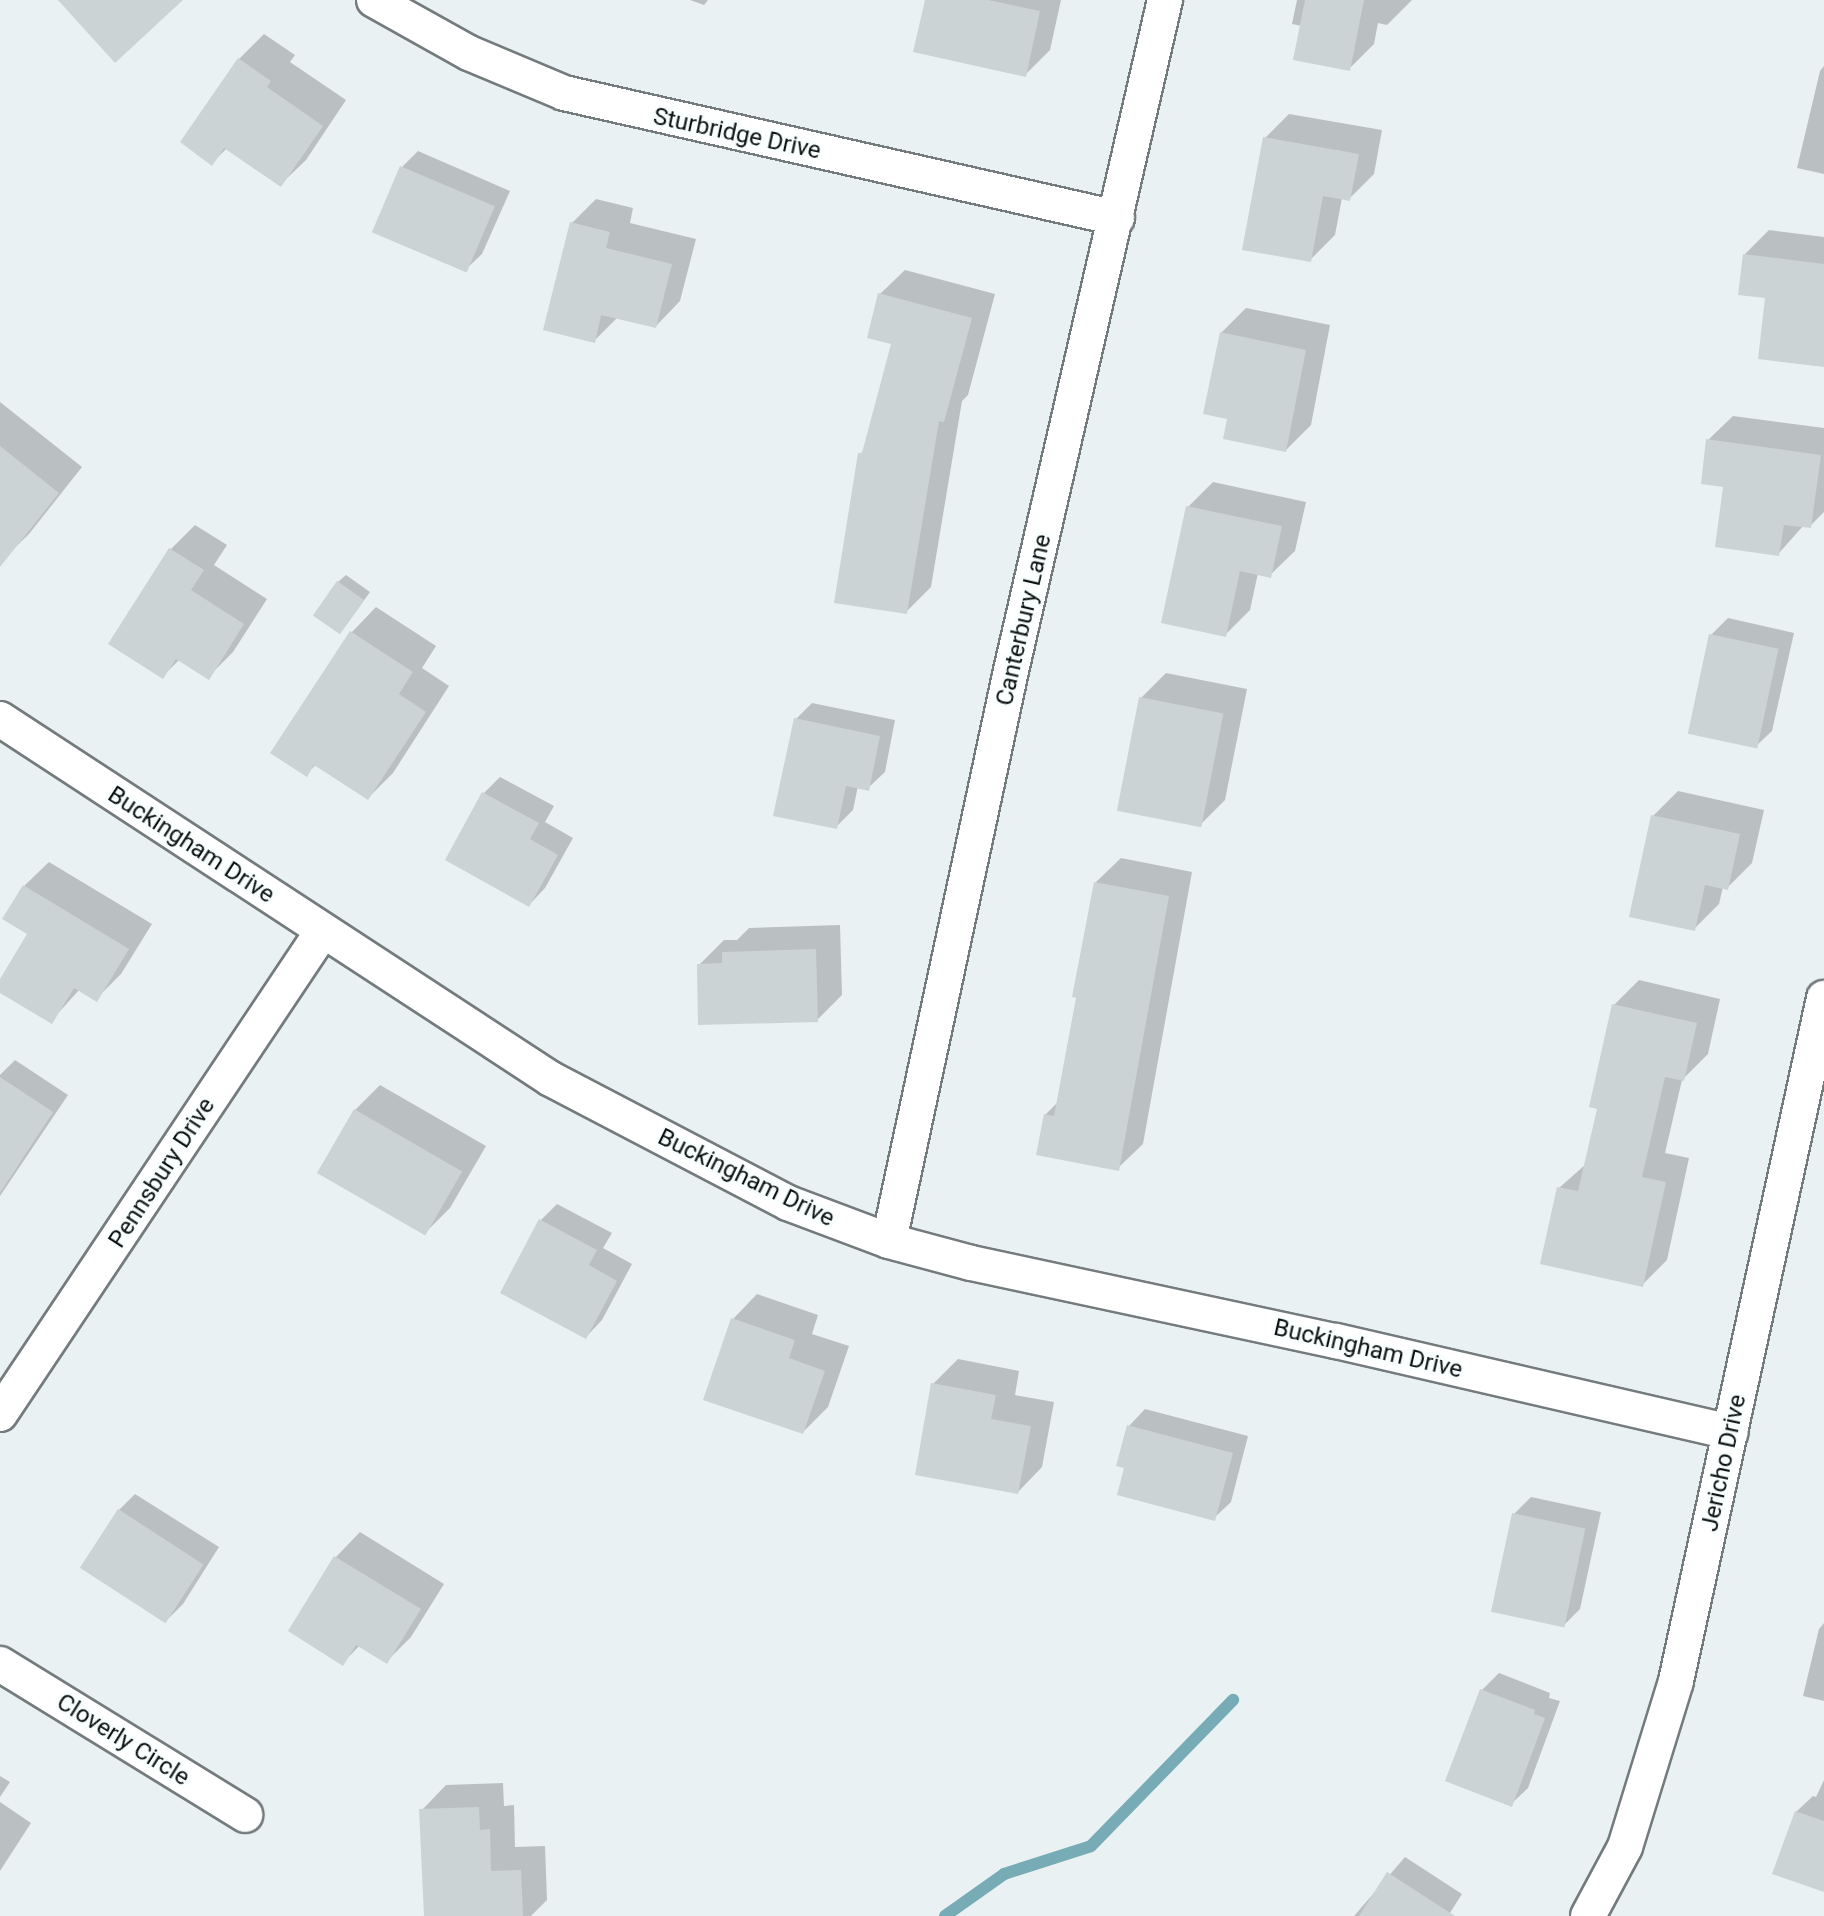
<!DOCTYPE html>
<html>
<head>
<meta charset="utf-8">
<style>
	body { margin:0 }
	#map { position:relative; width:1824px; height:1916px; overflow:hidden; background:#e9f1f3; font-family:Roboto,sans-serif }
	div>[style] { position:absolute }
	.shadow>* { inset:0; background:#0003 }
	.stream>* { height:12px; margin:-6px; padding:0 6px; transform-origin:6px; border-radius:6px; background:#77abb5 }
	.building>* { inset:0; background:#cbd3d4; transform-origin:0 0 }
	.roads { filter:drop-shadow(2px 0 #747b7d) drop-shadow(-2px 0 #747b7d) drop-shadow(0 2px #747b7d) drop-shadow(0 -2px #747b7d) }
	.street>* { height:34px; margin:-17px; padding:0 17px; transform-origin:17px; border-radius:17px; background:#fff }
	span { translate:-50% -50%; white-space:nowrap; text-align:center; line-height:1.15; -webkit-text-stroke:6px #f9feff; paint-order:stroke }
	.street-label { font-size:24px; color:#0d1010 }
</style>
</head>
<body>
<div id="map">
	<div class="shadow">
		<i style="clip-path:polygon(690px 0,708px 0,704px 5px)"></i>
		<i style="clip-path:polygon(927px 0,1061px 0,1050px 50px,1025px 75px)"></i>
		<i style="clip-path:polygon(1297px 0,1412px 0,1387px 25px,1378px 23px,1374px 44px,1349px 69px,1302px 26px,1292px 24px)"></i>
		<i style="clip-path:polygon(264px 34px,295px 55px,290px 62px,346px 100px,306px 160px,281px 184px,227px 148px,212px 163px,183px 142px,239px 59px)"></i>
		<i style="clip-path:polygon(1824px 66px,1824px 174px,1797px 168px,1820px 71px)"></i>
		<i style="clip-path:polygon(1289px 114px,1382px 130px,1374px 174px,1349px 199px,1342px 198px,1335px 235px,1310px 260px,1265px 138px)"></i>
		<i style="clip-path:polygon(418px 151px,510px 191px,482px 254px,465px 270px,402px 167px)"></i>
		<i style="clip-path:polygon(596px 199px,633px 208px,630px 223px,696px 239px,680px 301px,656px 326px,618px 317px,594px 341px,572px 223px)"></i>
		<i style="clip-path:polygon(1769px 230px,1824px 237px,1824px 363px,1768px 296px,1745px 254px)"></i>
		<i style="clip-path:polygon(905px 270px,995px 294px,968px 395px,962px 401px,931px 587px,906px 612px,860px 454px,866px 448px,894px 343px,880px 294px)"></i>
		<i style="clip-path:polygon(1246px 308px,1330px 325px,1311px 425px,1286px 450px,1229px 418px,1221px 333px)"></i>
		<i style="clip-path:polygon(0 402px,82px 467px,29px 534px,4px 558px,0 555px)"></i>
		<i style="clip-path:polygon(1733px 416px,1824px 428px,1824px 512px,1810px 526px,1804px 525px,1779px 553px,1726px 485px,1708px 440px)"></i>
		<i style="clip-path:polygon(1213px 482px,1306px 502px,1295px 551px,1270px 575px,1258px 573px,1250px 610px,1225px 635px,1188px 507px)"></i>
		<i style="clip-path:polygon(195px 525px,227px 545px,214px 565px,267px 599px,233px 652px,208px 677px,180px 659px,163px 676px,171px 549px)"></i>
		<i style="clip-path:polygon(346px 575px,370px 592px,347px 624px,338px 582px)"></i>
		<i style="clip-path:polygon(376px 607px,436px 646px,422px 668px,449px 686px,393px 773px,368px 798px,317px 764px,306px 774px,273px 753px,352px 632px)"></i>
		<i style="clip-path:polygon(1728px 618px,1794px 633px,1772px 731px,1755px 747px,1711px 635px)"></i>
		<i style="clip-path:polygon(1166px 673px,1247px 689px,1225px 800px,1201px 824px,1141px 698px)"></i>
		<i style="clip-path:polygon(812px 703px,895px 720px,885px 772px,868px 788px,858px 786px,853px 810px,836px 827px,796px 719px)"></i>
		<i style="clip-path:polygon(500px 777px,554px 806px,545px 822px,573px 838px,545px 888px,529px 905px,484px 793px)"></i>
		<i style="clip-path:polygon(1678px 791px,1764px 810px,1752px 863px,1727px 888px,1723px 887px,1719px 904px,1694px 929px,1653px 816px)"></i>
		<i style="clip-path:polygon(1121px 858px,1192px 872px,1143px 1144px,1118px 1168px,1045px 1115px,1059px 1101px,1096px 882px)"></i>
		<i style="clip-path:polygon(49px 862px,152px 924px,121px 974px,96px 999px,80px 989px,51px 1021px,0 990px,0 982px,30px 933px,24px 886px)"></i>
		<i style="clip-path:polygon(840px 925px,842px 995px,817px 1020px,699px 965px,724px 940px,737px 940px,749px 928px)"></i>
		<i style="clip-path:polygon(1639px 980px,1720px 999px,1708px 1054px,1682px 1080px,1665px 1153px,1689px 1158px,1667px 1260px,1642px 1285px,1559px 1188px,1586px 1164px,1599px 1107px,1614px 1005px)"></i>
		<i style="clip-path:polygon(15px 1060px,68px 1095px,0 1196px,0 1075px)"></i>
		<i style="clip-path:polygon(380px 1085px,486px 1146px,450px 1208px,425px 1233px,355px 1110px)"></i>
		<i style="clip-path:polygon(557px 1204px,612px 1233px,603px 1248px,632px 1264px,602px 1320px,586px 1337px,541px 1220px)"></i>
		<i style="clip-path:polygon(757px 1294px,818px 1315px,812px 1334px,849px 1346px,828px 1407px,803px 1432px,733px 1319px)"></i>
		<i style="clip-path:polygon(958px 1359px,1019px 1371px,1015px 1395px,1054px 1402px,1042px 1467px,1018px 1492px,933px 1384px)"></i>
		<i style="clip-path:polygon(1145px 1409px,1248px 1436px,1231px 1502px,1214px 1518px,1126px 1467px,1129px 1426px)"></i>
		<i style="clip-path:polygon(135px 1494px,219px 1547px,183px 1604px,167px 1620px,119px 1510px)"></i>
		<i style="clip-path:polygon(1531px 1497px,1601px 1512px,1580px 1609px,1564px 1625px,1514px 1514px)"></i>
		<i style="clip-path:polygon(360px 1532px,444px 1584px,411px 1637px,387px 1661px,360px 1645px,343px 1663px,290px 1631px,336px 1557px)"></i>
		<i style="clip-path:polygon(1824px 1623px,1824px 1701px,1803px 1696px,1819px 1629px)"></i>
		<i style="clip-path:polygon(1499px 1673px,1550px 1693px,1549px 1698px,1560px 1701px,1528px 1788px,1511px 1804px,1448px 1780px,1482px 1690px)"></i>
		<i style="clip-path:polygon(0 1776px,10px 1782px,0 1797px)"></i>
		<i style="clip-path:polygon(1824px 1780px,1824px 1890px,1796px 1812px,1813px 1796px,1816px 1797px)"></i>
		<i style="clip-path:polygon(503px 1783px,504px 1806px,514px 1805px,515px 1847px,545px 1846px,547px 1900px,531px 1916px,426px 1916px,422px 1810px,446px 1785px)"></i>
		<i style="clip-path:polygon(0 1802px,31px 1823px,0 1871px)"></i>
		<i style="clip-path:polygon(1405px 1857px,1462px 1894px,1448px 1916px,1354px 1916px)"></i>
	</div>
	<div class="stream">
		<i style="left:945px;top:1916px;width:72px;rotate:-35.4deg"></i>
		<i style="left:1004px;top:1874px;width:91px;rotate:-17.8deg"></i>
		<i style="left:1091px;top:1846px;width:204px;rotate:-45.8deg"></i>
	</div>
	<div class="building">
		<i style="clip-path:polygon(58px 0,183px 0,115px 63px)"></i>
		<i style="clip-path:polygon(925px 0,988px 0,1040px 11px,1026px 77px,913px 52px)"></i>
		<i style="clip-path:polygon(1305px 0,1364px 0,1350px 71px,1293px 60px)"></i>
		<i style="clip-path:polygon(238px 58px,271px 81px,267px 87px,323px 126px,281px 187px,224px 148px,212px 166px,180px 142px)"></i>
		<i style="clip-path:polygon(1263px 137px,1359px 154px,1350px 201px,1323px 196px,1311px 262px,1242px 250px)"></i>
		<i style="left:400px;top:166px;width:103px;height:72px;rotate:23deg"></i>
		<i style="clip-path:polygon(570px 222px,610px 232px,606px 248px,672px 264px,656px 328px,601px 315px,595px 343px,543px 330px)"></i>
		<i style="clip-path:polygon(1743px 254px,1824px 264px,1824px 367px,1758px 359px,1765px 298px,1738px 295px)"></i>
		<i style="clip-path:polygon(878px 293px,972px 318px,944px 422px,939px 421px,907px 614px,834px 603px,858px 453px,862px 453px,891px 344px,867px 338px)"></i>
		<i style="clip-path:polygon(1220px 332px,1306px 350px,1286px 452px,1223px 439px,1227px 419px,1203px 414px)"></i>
		<i style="clip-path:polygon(1706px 439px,1821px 455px,1811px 528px,1784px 525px,1779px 556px,1715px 547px,1723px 487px,1701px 484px)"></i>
		<i style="clip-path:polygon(0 446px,59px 493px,0 567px)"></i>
		<i style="clip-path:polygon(1186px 506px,1282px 526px,1271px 578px,1240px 571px,1226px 637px,1161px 623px)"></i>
		<i style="clip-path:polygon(169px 548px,204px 570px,191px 590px,244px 624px,209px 680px,176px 659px,163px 679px,108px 644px)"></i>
		<i style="left:337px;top:581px;width:33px;height:42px;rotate:35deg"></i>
		<i style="clip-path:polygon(350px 631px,413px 672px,399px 694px,426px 712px,368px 800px,314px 765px,307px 777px,270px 753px)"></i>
		<i style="left:1709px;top:634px;width:71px;height:102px;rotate:12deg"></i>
		<i style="left:1139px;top:697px;width:86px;height:116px;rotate:11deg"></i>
		<i style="clip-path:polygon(794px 718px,880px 736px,869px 791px,846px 786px,837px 829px,773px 816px)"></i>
		<i style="clip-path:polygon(482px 792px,539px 823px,530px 839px,558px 855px,529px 907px,445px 860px)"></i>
		<i style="clip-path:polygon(1651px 815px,1740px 834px,1728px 890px,1705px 885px,1695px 931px,1629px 917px)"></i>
		<i style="clip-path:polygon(1094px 882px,1169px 896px,1119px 1171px,1036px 1155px,1044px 1114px,1054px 1116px,1076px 998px,1072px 997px)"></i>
		<i style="clip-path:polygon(23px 885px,129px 949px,97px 1002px,74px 988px,52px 1024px,0 993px,0 979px,27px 934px,2px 919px)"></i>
		<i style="clip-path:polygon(816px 949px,818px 1022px,698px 1025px,697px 964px,722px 963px,722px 952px)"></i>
		<i style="clip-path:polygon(1612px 1004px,1697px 1023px,1684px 1081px,1665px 1077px,1642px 1177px,1666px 1182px,1643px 1287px,1540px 1264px,1557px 1187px,1578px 1191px,1597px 1109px,1589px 1107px)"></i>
		<i style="clip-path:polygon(0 1077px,53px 1112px,0 1193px)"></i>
		<i style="left:354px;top:1109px;width:125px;height:74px;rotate:30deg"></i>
		<i style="clip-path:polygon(539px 1219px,597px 1250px,589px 1265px,617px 1281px,586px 1339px,500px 1293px)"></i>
		<i style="clip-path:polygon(731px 1318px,795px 1340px,789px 1358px,825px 1371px,803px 1434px,703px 1400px)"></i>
		<i style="clip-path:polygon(931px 1383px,996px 1395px,991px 1419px,1031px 1426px,1018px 1494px,915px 1475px)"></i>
		<i style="clip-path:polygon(1127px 1425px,1233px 1453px,1215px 1521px,1117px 1495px,1124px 1468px,1116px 1466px)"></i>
		<i style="left:118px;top:1509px;width:102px;height:70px;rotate:33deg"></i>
		<i style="left:1512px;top:1513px;width:75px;height:101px;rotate:12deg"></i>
		<i style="clip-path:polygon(334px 1556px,421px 1609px,387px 1664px,356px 1645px,343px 1666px,288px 1631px)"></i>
		<i style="clip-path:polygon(1480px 1689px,1535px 1710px,1534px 1714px,1545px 1718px,1512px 1807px,1445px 1781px)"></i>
		<i style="clip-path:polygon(479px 1807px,480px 1830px,490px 1829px,491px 1871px,521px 1870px,523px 1916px,424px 1916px,419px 1809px)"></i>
		<i style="clip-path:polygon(1795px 1811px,1824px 1821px,1824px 1892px,1772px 1874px)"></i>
		<i style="clip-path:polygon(1387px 1872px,1455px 1916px,1359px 1916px)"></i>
	</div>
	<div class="roads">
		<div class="street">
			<i style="left:374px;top:0;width:109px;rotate:29.2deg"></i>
			<i style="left:469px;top:53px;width:103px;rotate:22.8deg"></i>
			<i style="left:564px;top:93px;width:567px;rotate:12.74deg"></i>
			<i style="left:0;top:719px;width:658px;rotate:33.16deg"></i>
			<i style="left:551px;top:1079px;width:267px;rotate:27.6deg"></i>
			<i style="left:788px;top:1203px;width:108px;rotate:20.6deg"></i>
			<i style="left:889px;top:1241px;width:85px;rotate:15deg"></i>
			<i style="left:971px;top:1263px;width:373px;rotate:12.1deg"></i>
			<i style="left:1336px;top:1341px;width:405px;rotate:13deg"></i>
			<i style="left:889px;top:1241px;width:579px;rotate:-77.93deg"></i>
			<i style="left:1010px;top:675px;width:693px;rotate:-77.07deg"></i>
			<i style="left:0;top:1414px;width:580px;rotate:-56.26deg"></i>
			<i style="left:0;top:1664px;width:288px;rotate:31.6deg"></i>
			<i style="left:1588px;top:1916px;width:78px;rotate:-61.8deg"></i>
			<i style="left:1625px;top:1847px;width:174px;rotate:-72.9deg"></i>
			<i style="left:1676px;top:1681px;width:699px;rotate:-77.77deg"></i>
		</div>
	</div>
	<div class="street-label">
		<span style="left:737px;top:134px;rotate:12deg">Sturbridge Drive</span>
		<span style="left:1024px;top:620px;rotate:-77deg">Canterbury Lane</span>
		<span style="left:191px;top:845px;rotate:33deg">Buckingham Drive</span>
		<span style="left:162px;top:1173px;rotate:-57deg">Pennsbury Drive</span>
		<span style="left:746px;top:1178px;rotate:26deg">Buckingham Drive</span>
		<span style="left:1368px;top:1349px;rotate:13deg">Buckingham Drive</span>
		<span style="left:1724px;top:1463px;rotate:-78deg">Jericho Drive</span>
		<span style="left:123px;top:1740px;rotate:32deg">Cloverly Circle</span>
	</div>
</div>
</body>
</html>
